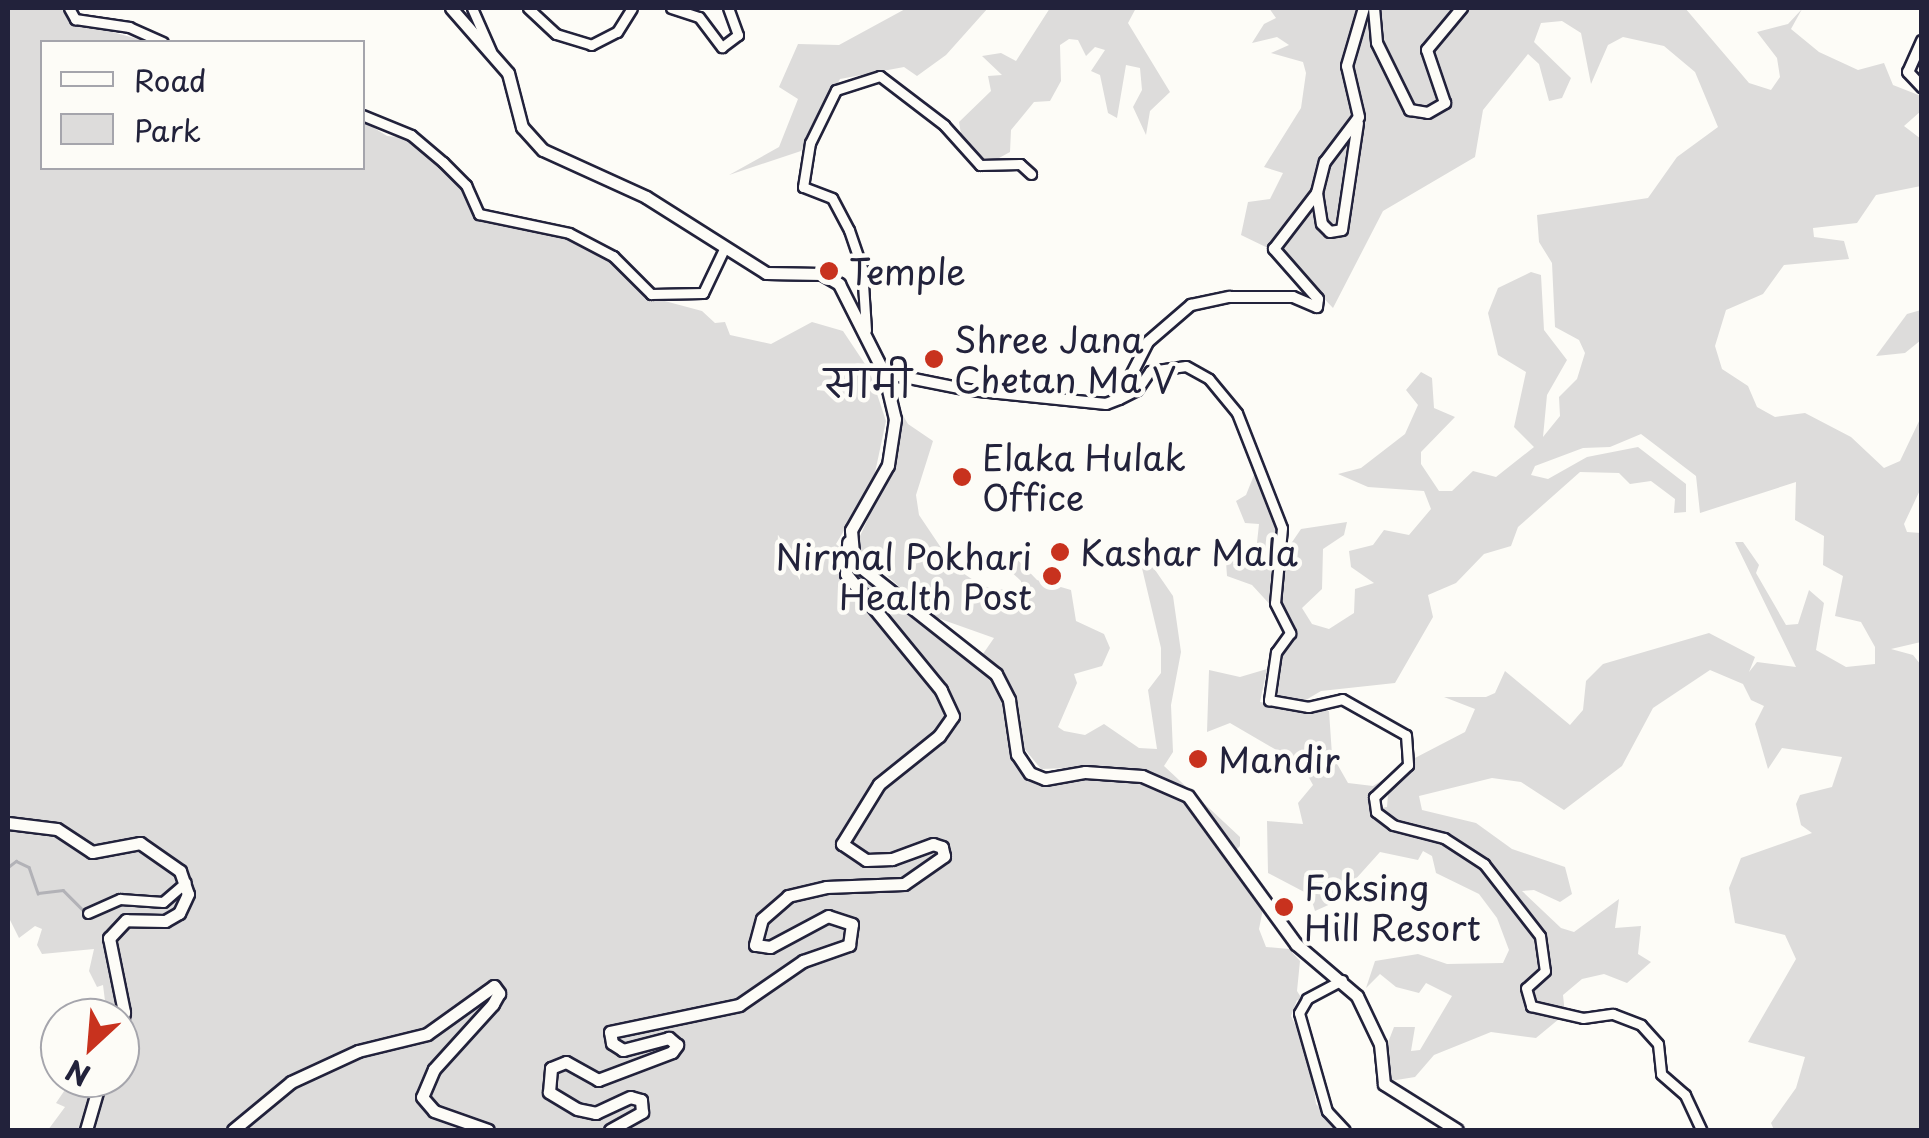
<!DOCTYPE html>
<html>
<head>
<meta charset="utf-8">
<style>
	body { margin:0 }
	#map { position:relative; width:1929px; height:1138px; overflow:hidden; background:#fdfcf7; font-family:"Playpen Sans","Playpen Sans Deva",sans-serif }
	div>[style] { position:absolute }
	.green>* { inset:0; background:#dddcdb }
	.stream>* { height:2.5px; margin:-1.25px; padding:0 1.25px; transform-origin:1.25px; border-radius:1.25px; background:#b2b2b7 }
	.roads { filter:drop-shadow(2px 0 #22223b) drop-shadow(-2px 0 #22223b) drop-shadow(0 2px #22223b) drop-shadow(0 -2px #22223b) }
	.minor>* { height:9px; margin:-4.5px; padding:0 4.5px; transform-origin:4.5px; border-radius:4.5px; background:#fdfcf7 }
	.tertiary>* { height:10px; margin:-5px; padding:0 5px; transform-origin:5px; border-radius:5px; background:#fdfcf7 }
	.secondary>* { height:11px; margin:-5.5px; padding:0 5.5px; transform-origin:5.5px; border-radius:5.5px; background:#fdfcf7 }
	.dots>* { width:28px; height:28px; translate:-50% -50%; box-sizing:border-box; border:5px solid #fdfcf7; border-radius:50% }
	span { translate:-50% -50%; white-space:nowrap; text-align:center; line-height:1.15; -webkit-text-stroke:9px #fdfcf7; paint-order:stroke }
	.poi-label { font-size:35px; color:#22223b }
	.left { translate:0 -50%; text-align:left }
	.right { translate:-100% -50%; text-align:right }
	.neighbourhood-label { font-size:38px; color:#22223b }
	.frame { position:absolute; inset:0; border:10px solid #22223b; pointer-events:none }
	.legend { position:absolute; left:40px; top:40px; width:325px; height:130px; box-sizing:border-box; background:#fdfcf7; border:2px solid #a5a5ac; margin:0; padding:12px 18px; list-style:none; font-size:30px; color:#22223b }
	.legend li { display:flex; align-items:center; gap:20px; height:50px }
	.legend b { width:50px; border:2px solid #a5a5ac }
	.north { position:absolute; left:40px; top:998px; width:100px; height:100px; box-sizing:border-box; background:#fdfcf7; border:2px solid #a5a5ac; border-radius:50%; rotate:206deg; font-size:28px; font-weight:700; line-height:40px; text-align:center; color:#22223b }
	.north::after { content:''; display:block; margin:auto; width:35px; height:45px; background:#c8321e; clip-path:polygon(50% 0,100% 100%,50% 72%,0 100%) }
</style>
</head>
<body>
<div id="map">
	<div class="green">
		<i style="clip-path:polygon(8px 8px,65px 8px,72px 21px,149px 42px,42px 42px,42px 168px,362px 168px,363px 121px,387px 136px,409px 138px,460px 184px,479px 219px,570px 239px,614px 262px,646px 296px,702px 311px,715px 323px,725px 322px,730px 335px,771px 344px,812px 322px,843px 331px,869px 370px,886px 421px,873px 482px,836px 544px,941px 641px,976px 664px,994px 638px,932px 616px,855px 547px,891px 468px,899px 433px,895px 402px,908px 424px,933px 441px,916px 495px,919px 515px,954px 567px,982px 586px,1010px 591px,1023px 608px,1021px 581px,1005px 566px,1013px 555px,1037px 580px,1071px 590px,1076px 621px,1104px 634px,1110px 648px,1102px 666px,1074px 674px,1077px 683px,1058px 727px,1064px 731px,1085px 735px,1104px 724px,1139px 748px,1157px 749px,1148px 690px,1161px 673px,1161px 648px,1141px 564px,1153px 567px,1173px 596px,1181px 652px,1171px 705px,1173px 752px,1164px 766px,1240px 837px,1240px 846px,1236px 850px,1191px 795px,1170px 781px,1094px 767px,1041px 769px,1018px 741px,1009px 741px,1010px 752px,1028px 777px,1046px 784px,1104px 776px,1164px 790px,1197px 813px,1264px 904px,1259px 929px,1266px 947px,1289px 949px,1300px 961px,1297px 991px,1304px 1002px,1297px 1000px,1291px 1016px,1309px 1053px,1316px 1104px,1340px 1130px,48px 1130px,65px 1107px,56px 1103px,73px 1078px,120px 1078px,120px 1018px,98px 1018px,105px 1001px,103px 985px,97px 987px,89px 971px,94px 949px,42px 954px,37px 945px,42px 929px,35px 926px,19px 938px,8px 916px)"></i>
		<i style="clip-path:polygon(907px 8px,988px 8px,946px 55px,917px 76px,904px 67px,840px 79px,801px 151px,729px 175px,779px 147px,798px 99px,779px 87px,798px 44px,839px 45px)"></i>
		<i style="clip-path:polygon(1050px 8px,1136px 8px,1128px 23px,1170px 92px,1150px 111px,1146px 135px,1133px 107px,1142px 90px,1140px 68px,1126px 65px,1117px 118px,1108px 113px,1100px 75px,1091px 71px,1105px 50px,1095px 47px,1086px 56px,1078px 40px,1069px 39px,1060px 45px,1061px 81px,1050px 101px,1034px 102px,1011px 130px,1010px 152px,988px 164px,962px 140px,959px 122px,991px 91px,988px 76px,1002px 75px,982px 56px,1001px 53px,1016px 61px)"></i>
		<i style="clip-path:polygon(1269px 8px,1685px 8px,1749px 83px,1771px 90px,1780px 77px,1777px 58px,1757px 32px,1788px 24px,1802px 9px,1791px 29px,1819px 52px,1858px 70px,1884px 63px,1893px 85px,1921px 96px,1921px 111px,1904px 126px,1921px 139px,1921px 186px,1876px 195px,1857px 223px,1813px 228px,1814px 237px,1844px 241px,1849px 259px,1784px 265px,1763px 294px,1726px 310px,1715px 346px,1722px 369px,1748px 386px,1757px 407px,1775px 417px,1805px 413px,1851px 437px,1884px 468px,1900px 461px,1921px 417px,1921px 488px,1904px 524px,1907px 532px,1921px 533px,1921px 642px,1891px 649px,1913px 655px,1921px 665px,1921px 1130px,1774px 1130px,1771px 1123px,1796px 1088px,1805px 1057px,1748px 1042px,1796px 959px,1785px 935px,1735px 923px,1729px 888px,1741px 858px,1812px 833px,1801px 825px,1796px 804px,1800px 795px,1832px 787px,1842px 757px,1782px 748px,1768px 769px,1755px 724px,1764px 706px,1751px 700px,1743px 684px,1710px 670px,1653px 708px,1622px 766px,1564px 810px,1521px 782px,1492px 778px,1419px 796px,1422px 810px,1476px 823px,1512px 849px,1565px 867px,1572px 894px,1560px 902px,1534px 890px,1522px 891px,1561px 928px,1574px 932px,1619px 899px,1615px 928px,1641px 926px,1638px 954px,1651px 962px,1627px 983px,1604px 974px,1582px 979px,1563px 995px,1565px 1014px,1536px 1038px,1491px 1032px,1434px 1055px,1415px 1077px,1384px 1082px,1384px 1053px,1394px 1027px,1415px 1027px,1411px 1051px,1420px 1050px,1452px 996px,1426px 983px,1419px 993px,1396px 987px,1380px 974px,1366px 988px,1375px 961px,1418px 954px,1447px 964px,1503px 963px,1509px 950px,1497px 918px,1479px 894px,1436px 873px,1432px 856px,1423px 851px,1418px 860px,1380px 852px,1335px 902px,1315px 911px,1310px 895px,1268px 873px,1267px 821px,1303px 824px,1298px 803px,1313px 785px,1302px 765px,1230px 723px,1207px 732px,1209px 670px,1240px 677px,1267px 669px,1260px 702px,1329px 711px,1332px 755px,1348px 783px,1373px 786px,1394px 773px,1372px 796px,1373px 809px,1387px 807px,1388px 794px,1413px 759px,1465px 732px,1475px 709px,1444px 697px,1486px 697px,1495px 693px,1505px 671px,1570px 725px,1583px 710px,1586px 681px,1603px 664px,1709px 633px,1755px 657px,1749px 672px,1757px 662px,1796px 667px,1735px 542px,1743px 542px,1759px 565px,1756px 573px,1786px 625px,1798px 624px,1809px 590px,1824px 603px,1816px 650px,1846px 667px,1875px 664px,1875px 647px,1861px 622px,1835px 616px,1843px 576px,1823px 565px,1824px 536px,1795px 520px,1796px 482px,1700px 513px,1696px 476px,1641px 434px,1610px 447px,1583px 448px,1535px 466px,1531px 475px,1548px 479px,1587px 457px,1638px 447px,1686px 484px,1686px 512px,1674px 513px,1675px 499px,1651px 481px,1630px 484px,1619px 473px,1580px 472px,1518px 527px,1511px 546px,1484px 554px,1456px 583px,1428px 595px,1433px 617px,1395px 683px,1321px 691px,1299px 704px,1273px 696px,1281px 654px,1296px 637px,1281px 601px,1288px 548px,1301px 529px,1347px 522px,1344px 535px,1323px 549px,1322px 589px,1302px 608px,1312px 624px,1329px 629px,1354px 613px,1355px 589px,1374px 583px,1351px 567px,1349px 551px,1373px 545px,1384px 530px,1409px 535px,1431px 509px,1424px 491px,1368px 487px,1338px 474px,1361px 468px,1405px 434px,1418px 405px,1406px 390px,1421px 372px,1432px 378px,1434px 408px,1455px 417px,1421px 452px,1421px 464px,1439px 491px,1452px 491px,1473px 471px,1496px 477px,1534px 447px,1514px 427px,1526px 372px,1498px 355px,1488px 313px,1498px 288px,1531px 272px,1541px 275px,1544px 330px,1567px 360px,1547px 395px,1543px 437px,1560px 416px,1559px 397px,1577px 379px,1585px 353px,1579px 340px,1555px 327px,1552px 263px,1539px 242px,1537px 215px,1648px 198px,1677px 157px,1718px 127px,1695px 72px,1664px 46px,1623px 37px,1608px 45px,1591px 84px,1581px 33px,1562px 21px,1541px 23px,1534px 42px,1571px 78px,1562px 98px,1549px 101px,1539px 64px,1528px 54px,1483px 110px,1475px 157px,1383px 211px,1333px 308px,1282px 255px,1241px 235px,1248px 202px,1270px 199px,1283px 173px,1264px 167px,1301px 108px,1306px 73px,1303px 62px,1271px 53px,1289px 45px,1277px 37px,1252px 43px,1264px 24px,1276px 18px)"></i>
		<i style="clip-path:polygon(1921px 310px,1921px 340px,1905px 353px,1876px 356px,1907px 314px)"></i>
		<i style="clip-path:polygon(1256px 470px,1280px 539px,1275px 610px,1252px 585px,1227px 576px,1225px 548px,1238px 549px,1241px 561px,1256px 552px,1259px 524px,1245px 523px,1236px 501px,1246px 495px)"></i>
	</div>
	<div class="stream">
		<i style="left:8px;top:867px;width:10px;rotate:-37deg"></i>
		<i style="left:16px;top:861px;width:14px;rotate:25deg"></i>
		<i style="left:29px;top:867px;width:28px;rotate:71deg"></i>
		<i style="left:38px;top:893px;width:25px;rotate:-7deg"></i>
		<i style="left:63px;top:890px;width:33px;rotate:45deg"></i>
	</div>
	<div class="roads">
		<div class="minor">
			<i style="left:69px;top:8px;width:13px;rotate:61deg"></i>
			<i style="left:75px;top:19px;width:55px;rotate:8.4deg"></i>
			<i style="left:129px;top:27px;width:37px;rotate:24deg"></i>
			<i style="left:472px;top:8px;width:47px;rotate:66.2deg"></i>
			<i style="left:528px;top:8px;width:38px;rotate:43deg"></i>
			<i style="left:556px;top:34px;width:37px;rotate:17deg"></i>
			<i style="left:591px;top:45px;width:29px;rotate:-27deg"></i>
			<i style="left:617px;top:32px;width:28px;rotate:-58deg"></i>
			<i style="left:671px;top:8px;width:29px;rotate:18deg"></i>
			<i style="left:699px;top:17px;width:38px;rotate:53deg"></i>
			<i style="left:722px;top:47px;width:20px;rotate:-37deg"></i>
			<i style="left:738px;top:35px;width:29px;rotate:-110deg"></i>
			<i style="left:362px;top:115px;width:53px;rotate:22.2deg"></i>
			<i style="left:411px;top:135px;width:42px;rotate:40.2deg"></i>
			<i style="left:443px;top:162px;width:33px;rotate:45deg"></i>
			<i style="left:466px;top:185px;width:32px;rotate:66deg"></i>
			<i style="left:479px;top:214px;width:92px;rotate:11.9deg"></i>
			<i style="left:569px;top:233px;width:50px;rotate:27.6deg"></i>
			<i style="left:613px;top:256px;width:54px;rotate:45deg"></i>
			<i style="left:651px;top:294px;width:52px;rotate:-1.1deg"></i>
			<i style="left:703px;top:293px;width:47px;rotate:-64.5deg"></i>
			<i style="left:866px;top:330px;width:62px;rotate:-93.7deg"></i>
			<i style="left:862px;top:268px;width:40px;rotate:-108.9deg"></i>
			<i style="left:849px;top:230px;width:36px;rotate:-118deg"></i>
			<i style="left:832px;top:198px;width:31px;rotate:-159deg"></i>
			<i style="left:803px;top:187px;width:45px;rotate:-81deg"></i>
			<i style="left:810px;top:143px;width:59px;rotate:-63.9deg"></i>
			<i style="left:836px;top:90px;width:46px;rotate:-17.7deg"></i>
			<i style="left:880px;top:76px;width:81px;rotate:37.4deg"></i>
			<i style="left:944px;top:125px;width:54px;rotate:48deg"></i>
			<i style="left:980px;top:165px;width:40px;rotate:-1.4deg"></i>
			<i style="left:1020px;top:164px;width:15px;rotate:42deg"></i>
			<i style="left:1119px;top:399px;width:20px;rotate:-27deg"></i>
			<i style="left:1137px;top:390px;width:23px;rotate:-56deg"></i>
			<i style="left:1150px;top:371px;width:36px;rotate:-8deg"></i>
			<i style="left:1186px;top:366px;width:26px;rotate:29deg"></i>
			<i style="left:1209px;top:379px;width:44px;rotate:50.5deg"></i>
			<i style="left:1237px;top:413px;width:123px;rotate:68.6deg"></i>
			<i style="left:1282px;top:528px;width:75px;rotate:95.3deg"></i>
			<i style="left:1275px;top:603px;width:34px;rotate:63deg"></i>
			<i style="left:1290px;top:633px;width:24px;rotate:126deg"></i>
			<i style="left:1276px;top:652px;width:49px;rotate:98.3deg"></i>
			<i style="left:1269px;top:700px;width:40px;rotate:10deg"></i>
			<i style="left:1308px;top:707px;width:35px;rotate:-13deg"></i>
			<i style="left:1342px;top:699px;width:73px;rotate:29.4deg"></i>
			<i style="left:1406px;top:735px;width:30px;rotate:86deg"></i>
			<i style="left:1408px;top:765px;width:47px;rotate:136.7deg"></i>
			<i style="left:1374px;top:797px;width:15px;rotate:82deg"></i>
			<i style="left:1376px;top:812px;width:21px;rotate:37deg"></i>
			<i style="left:1393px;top:825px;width:53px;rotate:14.3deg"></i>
			<i style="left:1444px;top:838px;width:48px;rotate:33deg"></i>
			<i style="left:1484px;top:864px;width:91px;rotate:52.1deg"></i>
			<i style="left:1540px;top:936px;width:35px;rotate:82deg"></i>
			<i style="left:1545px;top:971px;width:25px;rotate:138deg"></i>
			<i style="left:1526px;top:988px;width:19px;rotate:74deg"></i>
			<i style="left:1531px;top:1006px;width:53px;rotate:13deg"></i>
			<i style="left:1583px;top:1018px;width:30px;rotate:-8deg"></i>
			<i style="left:1613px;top:1014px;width:30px;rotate:21deg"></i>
			<i style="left:1641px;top:1025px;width:25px;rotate:48deg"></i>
			<i style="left:1658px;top:1044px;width:30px;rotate:84deg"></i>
			<i style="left:1661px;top:1074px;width:32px;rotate:41deg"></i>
			<i style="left:1685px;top:1095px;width:38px;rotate:65deg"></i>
			<i style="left:88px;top:913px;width:35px;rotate:-24deg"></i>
			<i style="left:120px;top:899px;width:43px;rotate:4deg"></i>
			<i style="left:163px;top:902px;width:30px;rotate:-41deg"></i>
			<i style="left:1342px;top:980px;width:40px;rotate:152deg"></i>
			<i style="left:1307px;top:999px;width:16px;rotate:120deg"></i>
			<i style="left:1299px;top:1013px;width:102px;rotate:74.1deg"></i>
			<i style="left:1327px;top:1111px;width:26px;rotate:47deg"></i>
		</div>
		<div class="tertiary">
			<i style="left:1374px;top:8px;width:35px;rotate:85deg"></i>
			<i style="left:1377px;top:43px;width:75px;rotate:63.8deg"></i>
			<i style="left:1410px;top:110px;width:18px;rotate:9deg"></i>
			<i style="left:1428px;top:113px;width:20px;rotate:-30deg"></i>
			<i style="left:1445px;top:103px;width:56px;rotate:-108.8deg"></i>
			<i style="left:1427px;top:50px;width:55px;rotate:-50.2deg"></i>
			<i style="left:1922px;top:41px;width:34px;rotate:114deg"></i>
			<i style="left:1908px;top:72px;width:21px;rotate:47deg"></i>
			<i style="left:1317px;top:193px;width:31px;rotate:81deg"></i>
			<i style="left:1322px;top:224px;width:11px;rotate:45deg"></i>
			<i style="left:1330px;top:232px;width:12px;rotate:-9deg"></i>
			<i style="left:1342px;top:230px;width:108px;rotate:-81.5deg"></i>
			<i style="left:884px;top:373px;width:87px;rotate:11.3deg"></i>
			<i style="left:969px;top:390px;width:138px;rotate:5.8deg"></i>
			<i style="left:1106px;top:404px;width:14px;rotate:-21deg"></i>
			<i style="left:1119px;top:399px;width:64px;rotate:-63deg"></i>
			<i style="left:1148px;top:342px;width:57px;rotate:-40.7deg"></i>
			<i style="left:1191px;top:305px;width:40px;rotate:-12deg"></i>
			<i style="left:1230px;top:297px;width:63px"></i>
			<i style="left:1293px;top:297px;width:26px;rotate:23deg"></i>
			<i style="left:1317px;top:307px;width:8px;rotate:-83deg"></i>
			<i style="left:1318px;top:299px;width:67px;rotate:-131.3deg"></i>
			<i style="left:1274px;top:249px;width:71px;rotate:-52.5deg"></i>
			<i style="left:1317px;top:193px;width:32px;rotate:-76deg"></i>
			<i style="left:1325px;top:162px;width:56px;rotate:-52.9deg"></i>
			<i style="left:1359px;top:117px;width:52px;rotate:-103.2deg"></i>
			<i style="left:1347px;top:66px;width:60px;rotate:-73.7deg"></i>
		</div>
		<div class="secondary">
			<i style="left:451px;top:8px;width:86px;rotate:48.8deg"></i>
			<i style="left:508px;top:73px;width:56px;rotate:75.5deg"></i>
			<i style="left:522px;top:127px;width:31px;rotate:48deg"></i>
			<i style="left:543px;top:150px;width:113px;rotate:24.5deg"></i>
			<i style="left:646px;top:197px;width:142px;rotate:32.3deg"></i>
			<i style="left:766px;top:273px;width:56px;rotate:1deg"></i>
			<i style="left:822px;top:274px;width:20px;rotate:30deg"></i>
			<i style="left:839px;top:284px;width:100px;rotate:63.2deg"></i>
			<i style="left:884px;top:373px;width:47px;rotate:76.6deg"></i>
			<i style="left:895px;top:419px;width:47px;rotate:98.7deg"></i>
			<i style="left:888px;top:465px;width:75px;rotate:119.6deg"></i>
			<i style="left:851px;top:530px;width:32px;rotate:85deg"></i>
			<i style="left:854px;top:562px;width:181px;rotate:38.3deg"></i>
			<i style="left:996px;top:674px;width:29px;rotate:63deg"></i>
			<i style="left:1009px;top:700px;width:55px;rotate:81.6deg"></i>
			<i style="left:1017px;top:754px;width:23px;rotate:56deg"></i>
			<i style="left:1030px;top:773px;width:16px;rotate:22deg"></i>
			<i style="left:1045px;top:779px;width:41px;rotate:-9.9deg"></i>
			<i style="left:1085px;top:772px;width:57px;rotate:4deg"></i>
			<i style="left:1142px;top:776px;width:50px;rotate:23.5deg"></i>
			<i style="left:1188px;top:796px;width:183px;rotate:53.9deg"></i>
			<i style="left:1296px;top:944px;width:80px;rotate:40.4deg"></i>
			<i style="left:1357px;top:996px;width:53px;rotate:64.4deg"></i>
			<i style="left:1380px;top:1044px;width:40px;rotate:84.3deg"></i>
			<i style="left:1384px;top:1084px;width:86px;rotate:32.2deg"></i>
			<i style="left:8px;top:823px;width:49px;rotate:7deg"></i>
			<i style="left:57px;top:829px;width:42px;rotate:33.3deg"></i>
			<i style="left:92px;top:852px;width:49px;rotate:-10.6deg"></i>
			<i style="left:140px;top:843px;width:49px;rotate:35deg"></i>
			<i style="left:180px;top:871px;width:24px;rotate:71deg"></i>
			<i style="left:188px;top:894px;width:21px;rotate:115deg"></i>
			<i style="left:179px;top:913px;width:16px;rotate:150deg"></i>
			<i style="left:165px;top:921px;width:39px;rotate:-179deg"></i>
			<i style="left:126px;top:920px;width:25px;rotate:133deg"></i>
			<i style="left:109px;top:938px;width:76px;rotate:78.5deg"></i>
			<i style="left:124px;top:1012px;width:22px;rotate:100deg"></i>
			<i style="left:86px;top:1130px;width:54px;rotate:-73.9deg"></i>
			<i style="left:233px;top:1130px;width:75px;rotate:-39.6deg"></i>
			<i style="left:291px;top:1082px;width:74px;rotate:-24.8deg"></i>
			<i style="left:358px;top:1051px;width:71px;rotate:-13.8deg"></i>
			<i style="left:427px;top:1034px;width:82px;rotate:-35.6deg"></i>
			<i style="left:494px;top:986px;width:9px;rotate:54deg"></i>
			<i style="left:499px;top:993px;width:13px;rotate:119deg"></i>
			<i style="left:493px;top:1004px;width:88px;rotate:132.2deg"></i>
			<i style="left:434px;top:1069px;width:30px;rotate:113deg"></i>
			<i style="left:422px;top:1097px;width:18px;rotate:49deg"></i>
			<i style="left:434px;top:1111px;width:57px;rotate:19.4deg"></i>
			<i style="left:610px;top:1130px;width:37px;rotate:-29deg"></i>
			<i style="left:642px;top:1112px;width:12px;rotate:-95deg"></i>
			<i style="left:641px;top:1100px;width:11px;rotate:-165deg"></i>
			<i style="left:630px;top:1097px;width:38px;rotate:155deg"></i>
			<i style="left:596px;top:1113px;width:19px;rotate:-168deg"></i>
			<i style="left:577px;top:1109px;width:33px;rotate:-149deg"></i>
			<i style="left:549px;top:1092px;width:24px;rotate:-85deg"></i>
			<i style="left:551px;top:1068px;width:16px;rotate:-22deg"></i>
			<i style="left:566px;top:1062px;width:37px;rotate:29deg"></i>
			<i style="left:598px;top:1080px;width:79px;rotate:-20.7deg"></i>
			<i style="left:672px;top:1052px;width:9px;rotate:-54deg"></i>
			<i style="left:677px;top:1045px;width:11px;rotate:-139deg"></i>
			<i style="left:669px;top:1038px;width:48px;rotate:165.4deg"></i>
			<i style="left:623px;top:1050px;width:13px;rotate:-148deg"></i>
			<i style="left:612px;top:1043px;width:11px;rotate:-100deg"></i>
			<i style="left:610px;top:1032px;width:132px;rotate:-11.8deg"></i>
			<i style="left:739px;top:1005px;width:78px;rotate:-34.5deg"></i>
			<i style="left:803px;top:961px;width:49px;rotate:-19.2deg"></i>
			<i style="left:849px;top:945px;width:21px;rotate:-82deg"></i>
			<i style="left:852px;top:924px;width:25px;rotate:-162deg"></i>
			<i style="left:828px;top:916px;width:66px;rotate:151.9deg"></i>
			<i style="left:770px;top:947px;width:15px;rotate:-172deg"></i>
			<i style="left:755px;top:945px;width:27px;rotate:-75deg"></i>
			<i style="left:762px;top:919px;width:35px;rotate:-41deg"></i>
			<i style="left:788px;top:896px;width:39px;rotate:-13deg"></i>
			<i style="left:826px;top:887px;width:78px;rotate:-2.2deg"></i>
			<i style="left:904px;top:884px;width:49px;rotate:-35deg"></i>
			<i style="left:944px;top:856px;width:9px;rotate:-103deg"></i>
			<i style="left:942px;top:847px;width:9px;rotate:-162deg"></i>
			<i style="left:933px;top:844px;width:44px;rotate:159.9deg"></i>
			<i style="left:892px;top:859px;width:26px;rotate:178deg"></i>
			<i style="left:866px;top:860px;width:29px;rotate:-146deg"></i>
			<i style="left:842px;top:844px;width:70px;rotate:-58.3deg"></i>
			<i style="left:879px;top:784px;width:77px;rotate:-38.7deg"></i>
			<i style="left:939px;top:736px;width:24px;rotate:-55deg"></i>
			<i style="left:953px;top:716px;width:29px;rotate:-115deg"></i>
			<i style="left:941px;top:690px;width:150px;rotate:-129.3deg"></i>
			<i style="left:846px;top:574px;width:32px;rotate:-86deg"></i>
		</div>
	</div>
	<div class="dots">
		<i style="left:829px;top:271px;background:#c8321e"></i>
		<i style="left:934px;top:359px;background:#c8321e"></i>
		<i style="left:962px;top:477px;background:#c8321e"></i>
		<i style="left:1060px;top:552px;background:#c8321e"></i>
		<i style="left:1052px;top:576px;background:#c8321e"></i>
		<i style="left:1198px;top:759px;background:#c8321e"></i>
		<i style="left:1284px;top:907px;background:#c8321e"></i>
	</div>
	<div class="poi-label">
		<span class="left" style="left:849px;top:271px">Temple</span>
		<span class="left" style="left:954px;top:359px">Shree Jana<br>Chetan Ma V</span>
		<span class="left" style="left:982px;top:477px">Elaka Hulak<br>Office</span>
		<span class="left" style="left:1080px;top:552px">Kashar Mala</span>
		<span class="right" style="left:1032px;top:576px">Nirmal Pokhari<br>Health Post</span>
		<span class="left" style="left:1218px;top:759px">Mandir</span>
		<span class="left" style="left:1304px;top:907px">Foksing<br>Hill Resort</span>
	</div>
	<div class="neighbourhood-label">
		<span style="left:868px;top:382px">सामी</span>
	</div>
	<div class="frame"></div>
	<ul class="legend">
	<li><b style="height:12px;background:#fdfcf7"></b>Road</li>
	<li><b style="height:28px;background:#dddcdb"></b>Park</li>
	</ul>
	<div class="north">N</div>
</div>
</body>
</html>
